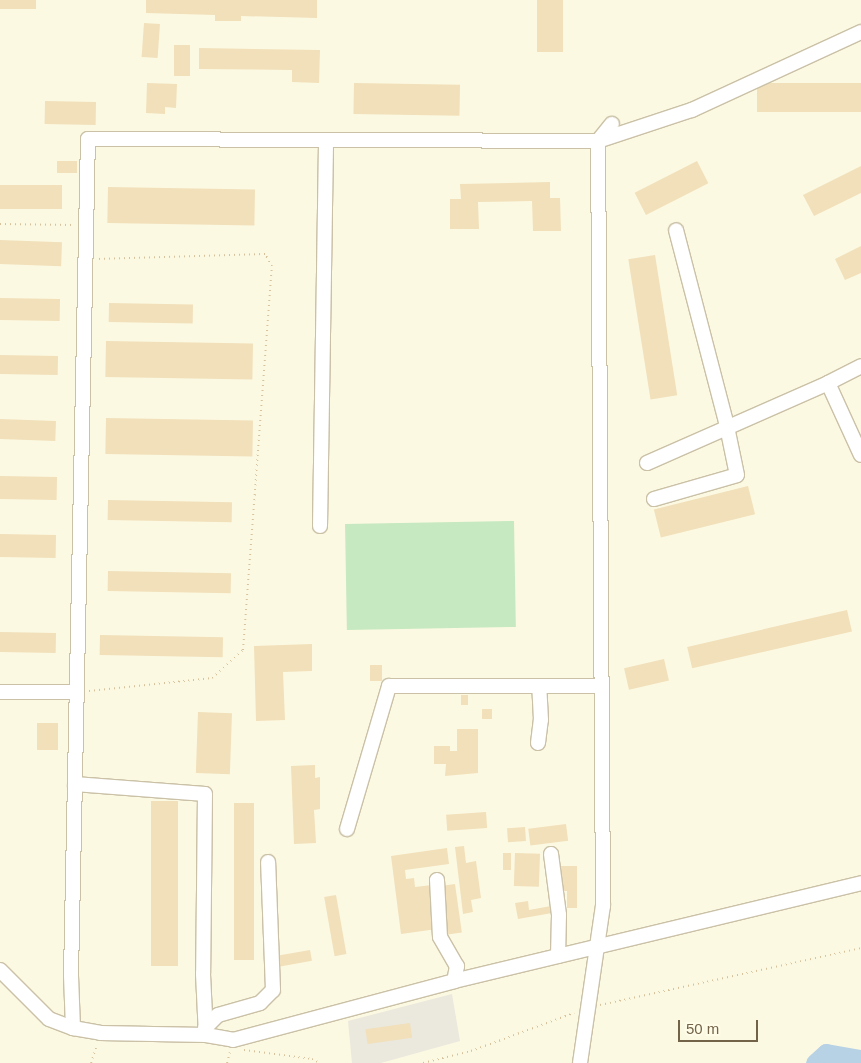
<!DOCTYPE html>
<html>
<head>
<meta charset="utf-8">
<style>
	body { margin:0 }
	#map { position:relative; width:861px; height:1063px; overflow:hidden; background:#fcf9e2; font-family:Arial,sans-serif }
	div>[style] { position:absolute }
	.industrial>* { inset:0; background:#ebe8dd }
	.green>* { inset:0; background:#c6e9c1; transform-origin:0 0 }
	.river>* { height:19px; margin:-9.5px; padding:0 9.5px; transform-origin:9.5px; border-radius:9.5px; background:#b7d1e5 }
	.building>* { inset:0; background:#f1e0ba; transform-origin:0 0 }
	.path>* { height:2px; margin-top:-1px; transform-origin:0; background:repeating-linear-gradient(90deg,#d6c39d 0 1px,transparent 0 5px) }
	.roads { filter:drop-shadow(1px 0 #cac1a7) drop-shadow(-1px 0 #cac1a7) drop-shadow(0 1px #cac1a7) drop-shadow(0 -1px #cac1a7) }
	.minor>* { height:14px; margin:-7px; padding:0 7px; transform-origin:7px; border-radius:7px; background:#fff }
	span { translate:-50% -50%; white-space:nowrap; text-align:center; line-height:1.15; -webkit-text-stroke:4.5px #fffce8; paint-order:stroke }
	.scale { position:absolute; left:678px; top:1020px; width:80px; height:22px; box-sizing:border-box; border:2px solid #736449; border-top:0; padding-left:6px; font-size:15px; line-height:18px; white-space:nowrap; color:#736449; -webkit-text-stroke:4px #fffce8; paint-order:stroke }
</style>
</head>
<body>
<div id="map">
	<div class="industrial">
		<i style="clip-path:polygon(452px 994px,460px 1041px,381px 1063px,352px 1063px,348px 1021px)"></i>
	</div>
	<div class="green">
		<i style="left:514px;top:521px;width:106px;height:169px;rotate:89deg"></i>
	</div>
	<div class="river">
		<i style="left:815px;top:1063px;width:15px;rotate:-42deg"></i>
		<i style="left:826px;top:1053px;width:36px;rotate:10deg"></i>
	</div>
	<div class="building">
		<i style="left:0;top:0;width:36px;height:9px"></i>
		<i style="clip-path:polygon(146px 0,317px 0,317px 18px,241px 16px,241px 21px,215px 21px,215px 15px,146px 13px)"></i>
		<i style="left:537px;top:0;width:26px;height:52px"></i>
		<i style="left:144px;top:23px;width:16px;height:34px;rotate:4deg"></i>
		<i style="left:174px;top:45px;width:16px;height:31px"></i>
		<i style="clip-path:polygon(199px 48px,320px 50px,319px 83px,292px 82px,292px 70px,199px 69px)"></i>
		<i style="clip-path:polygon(147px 83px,177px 84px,176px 108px,165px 107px,165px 114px,146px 113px)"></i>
		<i style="left:354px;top:83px;width:106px;height:31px;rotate:1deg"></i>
		<i style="left:861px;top:83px;width:29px;height:104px;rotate:90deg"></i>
		<i style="left:45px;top:101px;width:51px;height:23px;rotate:1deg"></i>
		<i style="left:57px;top:161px;width:20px;height:12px"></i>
		<i style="left:697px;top:161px;width:25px;height:70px;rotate:63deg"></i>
		<i style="clip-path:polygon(861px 166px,861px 193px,814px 216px,803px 195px)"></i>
		<i style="clip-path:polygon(550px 182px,550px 198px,560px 198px,561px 231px,533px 231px,532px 201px,478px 202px,479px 229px,450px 229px,450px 199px,461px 199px,460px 184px)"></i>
		<i style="left:0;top:185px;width:62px;height:24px"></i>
		<i style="left:108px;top:187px;width:147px;height:36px;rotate:1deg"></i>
		<i style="left:0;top:240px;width:62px;height:24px;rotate:2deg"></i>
		<i style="clip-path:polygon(861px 246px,861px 273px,845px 280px,835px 259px)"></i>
		<i style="left:655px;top:255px;width:142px;height:27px;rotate:81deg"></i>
		<i style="left:0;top:298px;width:60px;height:22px;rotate:1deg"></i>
		<i style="left:109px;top:303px;width:84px;height:19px;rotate:1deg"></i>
		<i style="left:106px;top:341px;width:147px;height:36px;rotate:1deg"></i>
		<i style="left:0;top:355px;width:58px;height:19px;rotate:1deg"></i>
		<i style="left:106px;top:418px;width:147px;height:36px;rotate:1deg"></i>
		<i style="left:0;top:419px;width:56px;height:20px;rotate:2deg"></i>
		<i style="left:0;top:476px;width:57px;height:23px;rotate:1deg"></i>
		<i style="left:748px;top:486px;width:29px;height:97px;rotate:76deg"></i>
		<i style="left:108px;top:500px;width:124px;height:20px;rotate:1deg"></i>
		<i style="left:0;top:534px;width:56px;height:23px;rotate:1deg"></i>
		<i style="left:108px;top:571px;width:123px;height:20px;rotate:1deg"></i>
		<i style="left:847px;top:610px;width:22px;height:164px;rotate:77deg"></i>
		<i style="left:0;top:632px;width:56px;height:20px;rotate:1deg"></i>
		<i style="left:100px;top:635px;width:123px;height:20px;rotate:1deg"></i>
		<i style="clip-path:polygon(312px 644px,312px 671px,283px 672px,285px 720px,256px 721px,254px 646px)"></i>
		<i style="left:664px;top:659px;width:22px;height:41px;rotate:77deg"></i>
		<i style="left:370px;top:665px;width:12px;height:16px"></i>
		<i style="left:461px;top:695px;width:7px;height:10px"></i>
		<i style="left:482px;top:709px;width:10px;height:10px"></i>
		<i style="left:198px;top:712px;width:34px;height:61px;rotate:2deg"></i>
		<i style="left:37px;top:723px;width:21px;height:27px"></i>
		<i style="clip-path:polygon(457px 729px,478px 729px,478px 773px,445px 776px,446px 764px,434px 764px,434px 746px,450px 746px,450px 751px,457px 751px)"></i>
		<i style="clip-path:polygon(315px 765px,315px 778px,320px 777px,320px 809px,314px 810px,316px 843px,294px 844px,291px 766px)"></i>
		<i style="left:151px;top:801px;width:27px;height:165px"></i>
		<i style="left:254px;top:803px;width:157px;height:20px;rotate:90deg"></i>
		<i style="left:486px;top:812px;width:16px;height:40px;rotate:86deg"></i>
		<i style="left:566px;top:824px;width:17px;height:38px;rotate:83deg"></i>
		<i style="left:525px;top:827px;width:14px;height:18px;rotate:86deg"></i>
		<i style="clip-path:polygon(464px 846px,466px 863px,476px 861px,481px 898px,471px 900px,473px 912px,463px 914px,455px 847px)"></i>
		<i style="clip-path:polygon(447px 848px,449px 864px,405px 870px,406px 879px,414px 878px,415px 887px,432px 885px,437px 929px,401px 934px,391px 856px)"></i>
		<i style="left:503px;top:853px;width:8px;height:17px"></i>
		<i style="left:515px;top:853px;width:25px;height:33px;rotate:2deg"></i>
		<i style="clip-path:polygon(560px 866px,577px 866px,577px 908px,567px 908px,567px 891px,560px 891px)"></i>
		<i style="left:455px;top:884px;width:49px;height:16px;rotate:82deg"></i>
		<i style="left:336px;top:895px;width:60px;height:12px;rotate:80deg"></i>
		<i style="clip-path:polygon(528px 901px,529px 910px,551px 906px,552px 913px,518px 919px,515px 903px)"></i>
		<i style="left:310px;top:950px;width:11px;height:35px;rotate:80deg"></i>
		<i style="left:410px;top:1023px;width:15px;height:45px;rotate:82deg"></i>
	</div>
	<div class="path">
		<i style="left:0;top:224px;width:74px;rotate:0.8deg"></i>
		<i style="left:89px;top:691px;width:124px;rotate:-6deg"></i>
		<i style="left:212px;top:678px;width:42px;rotate:-42.1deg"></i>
		<i style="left:243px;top:650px;width:385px;rotate:-85.7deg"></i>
		<i style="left:272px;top:266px;width:14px;rotate:-120deg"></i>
		<i style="left:265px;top:254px;width:169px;rotate:178.3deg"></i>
		<i style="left:600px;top:1005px;width:267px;rotate:-12.3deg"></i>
		<i style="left:244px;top:1050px;width:69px;rotate:7.5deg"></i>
		<i style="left:312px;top:1059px;width:9px;rotate:27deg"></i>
		<i style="left:91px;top:1063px;width:19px;rotate:-72deg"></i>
		<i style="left:227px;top:1063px;width:11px;rotate:-75deg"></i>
		<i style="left:423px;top:1063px;width:49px;rotate:-14deg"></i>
		<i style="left:471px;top:1051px;width:110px;rotate:-20.3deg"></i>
	</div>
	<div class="roads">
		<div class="minor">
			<i style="left:828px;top:383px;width:37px;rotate:-27deg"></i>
			<i style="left:647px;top:463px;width:198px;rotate:-23.8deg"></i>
			<i style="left:828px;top:383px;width:79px;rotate:65.4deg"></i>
			<i style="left:654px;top:499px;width:86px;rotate:-16.1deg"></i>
			<i style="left:737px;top:475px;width:54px;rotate:-101.7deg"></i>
			<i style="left:726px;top:422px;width:198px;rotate:-104.6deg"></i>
			<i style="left:320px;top:526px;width:386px;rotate:-89.1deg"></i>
			<i style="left:0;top:692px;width:77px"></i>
			<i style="left:538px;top:743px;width:23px;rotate:-83deg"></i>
			<i style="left:541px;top:720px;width:34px;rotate:-93deg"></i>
			<i style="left:75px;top:784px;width:130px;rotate:4.4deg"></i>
			<i style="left:205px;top:794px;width:180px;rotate:90.6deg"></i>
			<i style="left:203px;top:974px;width:61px;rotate:87.2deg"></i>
			<i style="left:347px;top:829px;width:149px;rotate:-73.6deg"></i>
			<i style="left:389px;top:686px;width:213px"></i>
			<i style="left:551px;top:854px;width:62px;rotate:82.5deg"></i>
			<i style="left:559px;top:915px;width:41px;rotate:91.4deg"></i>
			<i style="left:437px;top:880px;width:57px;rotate:87deg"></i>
			<i style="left:440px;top:937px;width:34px;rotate:60deg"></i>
			<i style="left:457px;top:966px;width:15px;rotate:101deg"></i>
			<i style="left:0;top:970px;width:69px;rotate:45deg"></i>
			<i style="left:49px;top:1019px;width:26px;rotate:21deg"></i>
			<i style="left:73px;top:1028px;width:27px;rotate:10deg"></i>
			<i style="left:100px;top:1033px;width:106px;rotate:1.1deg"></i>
			<i style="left:206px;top:1035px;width:27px;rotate:10deg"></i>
			<i style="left:233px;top:1040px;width:229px;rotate:-14.9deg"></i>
			<i style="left:454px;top:981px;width:419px;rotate:-13.5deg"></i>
			<i style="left:73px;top:1028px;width:53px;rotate:-92.2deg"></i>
			<i style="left:71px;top:975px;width:836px;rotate:-88.84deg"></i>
			<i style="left:88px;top:139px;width:510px;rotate:0.22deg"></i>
			<i style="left:598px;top:141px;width:99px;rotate:-18.3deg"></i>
			<i style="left:692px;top:110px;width:186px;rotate:-24.8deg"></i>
			<i style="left:205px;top:1028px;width:18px;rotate:-45deg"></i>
			<i style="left:218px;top:1015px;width:44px;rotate:-15.9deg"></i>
			<i style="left:260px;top:1003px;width:18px;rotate:-45deg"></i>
			<i style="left:273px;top:990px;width:128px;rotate:-92.2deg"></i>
			<i style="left:580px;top:1063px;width:159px;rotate:-81.7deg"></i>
			<i style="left:603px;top:906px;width:765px;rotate:-90.37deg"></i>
			<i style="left:598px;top:141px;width:22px;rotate:-51deg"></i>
		</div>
	</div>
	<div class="scale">50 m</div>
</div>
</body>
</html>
